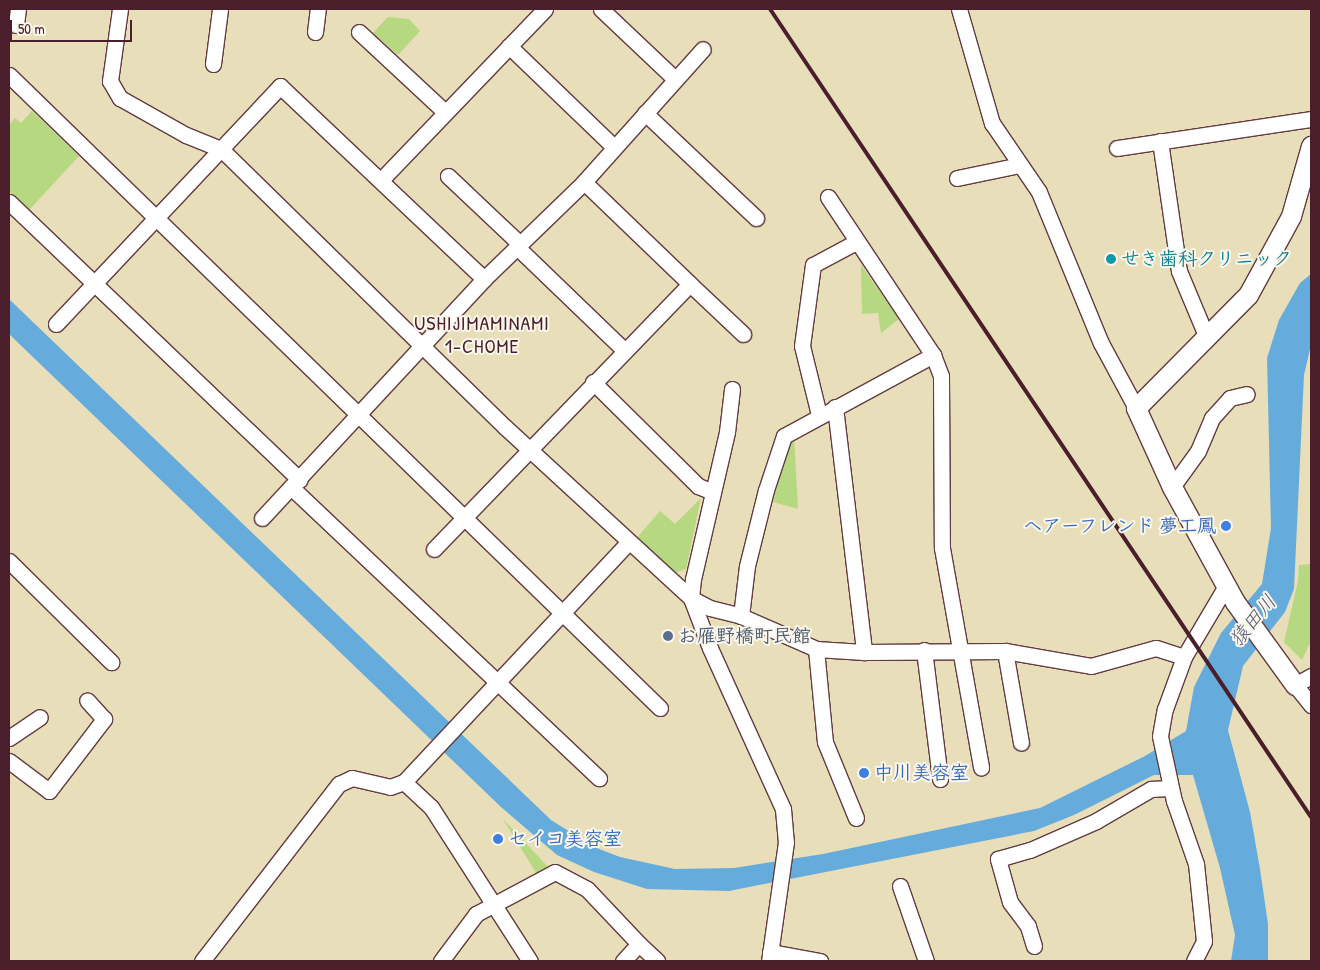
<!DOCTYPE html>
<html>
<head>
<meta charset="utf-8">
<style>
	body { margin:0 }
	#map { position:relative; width:1320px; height:970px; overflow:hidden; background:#e8deb9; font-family:"Patrick Hand","Klee One",sans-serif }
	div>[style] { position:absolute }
	.green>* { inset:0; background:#b5d881 }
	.water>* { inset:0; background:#65acdc }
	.roads { filter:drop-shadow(1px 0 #623c40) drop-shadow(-1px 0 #623c40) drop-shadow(0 1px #623c40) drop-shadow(0 -1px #623c40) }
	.minor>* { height:15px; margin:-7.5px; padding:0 7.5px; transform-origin:7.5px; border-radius:7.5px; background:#fff }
	.tertiary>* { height:19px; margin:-9.5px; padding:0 9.5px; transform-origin:9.5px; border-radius:9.5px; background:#fff }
	.rail>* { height:4px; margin:-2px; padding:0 2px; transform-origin:2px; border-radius:2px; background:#4a1f2b }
	.dots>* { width:14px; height:14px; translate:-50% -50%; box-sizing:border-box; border:2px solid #fbf7ec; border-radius:50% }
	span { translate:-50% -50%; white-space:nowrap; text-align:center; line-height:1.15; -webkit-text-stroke:4px #fbf7ec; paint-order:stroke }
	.culture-label { font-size:19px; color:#0d838f; font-weight:700 }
	.left { translate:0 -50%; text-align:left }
	.shop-label { font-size:19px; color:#366cbe; font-weight:700 }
	.right { translate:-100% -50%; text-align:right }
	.service-label { font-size:19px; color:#4e5e75; font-weight:700 }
	.neighbourhood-label { font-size:20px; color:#4a1f2b; letter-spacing:1px }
	.water-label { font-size:20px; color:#555772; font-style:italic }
	.frame { position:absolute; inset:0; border:10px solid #4a1f2b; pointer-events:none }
	.scale { position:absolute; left:10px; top:20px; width:122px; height:22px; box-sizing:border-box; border:2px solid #4a1f2b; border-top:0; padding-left:6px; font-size:15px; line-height:18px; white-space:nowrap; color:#4a1f2b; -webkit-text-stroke:4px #fbf7ec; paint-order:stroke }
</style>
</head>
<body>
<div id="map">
	<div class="green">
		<i style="clip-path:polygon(388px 17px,409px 19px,420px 31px,398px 55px,373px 33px)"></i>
		<i style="clip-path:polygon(32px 111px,79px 156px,29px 210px,9px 191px,9px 125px,15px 118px,21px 123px)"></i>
		<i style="clip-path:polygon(861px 265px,899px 319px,881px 333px,878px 313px,862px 314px)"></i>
		<i style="clip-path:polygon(794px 437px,798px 509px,773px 502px,787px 444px)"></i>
		<i style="clip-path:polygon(701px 498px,686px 569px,672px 574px,635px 540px,660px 511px,675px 524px)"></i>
		<i style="clip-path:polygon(1311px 564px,1311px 641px,1302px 660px,1284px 642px,1298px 581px,1299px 565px)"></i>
		<i style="clip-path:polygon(503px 819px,550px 869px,538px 876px)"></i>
	</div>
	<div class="water">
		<i style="clip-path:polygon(1311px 274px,1311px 345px,1304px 375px,1294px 589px,1285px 612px,1243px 666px,1228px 730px,1250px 812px,1260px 869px,1268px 924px,1268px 961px,1231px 961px,1235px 935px,1220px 868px,1193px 775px,1154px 775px,1074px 815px,1034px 831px,729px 891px,647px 889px,594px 872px,557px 855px,501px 807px,9px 334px,9px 299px,551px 820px,594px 847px,620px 857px,675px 869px,734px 868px,823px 854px,1040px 808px,1145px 756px,1186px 731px,1194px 687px,1221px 633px,1262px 584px,1271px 528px,1267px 358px,1279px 320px,1300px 283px)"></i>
	</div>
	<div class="roads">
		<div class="minor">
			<i style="left:120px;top:9px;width:73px;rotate:97.9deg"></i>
			<i style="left:110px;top:81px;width:20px;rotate:60deg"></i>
			<i style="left:120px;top:98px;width:76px;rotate:29.3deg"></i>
			<i style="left:186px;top:135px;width:38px;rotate:22deg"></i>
			<i style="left:221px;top:149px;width:397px;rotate:44.4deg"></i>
			<i style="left:505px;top:427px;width:253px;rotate:42.6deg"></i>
			<i style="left:691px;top:598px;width:21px;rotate:28deg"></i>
			<i style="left:710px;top:608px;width:32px;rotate:14deg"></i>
			<i style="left:741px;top:616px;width:82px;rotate:23.7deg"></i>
			<i style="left:816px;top:649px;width:48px;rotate:3.6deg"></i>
			<i style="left:864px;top:652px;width:141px;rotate:-0.4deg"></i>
			<i style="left:1005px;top:651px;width:87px;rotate:9.9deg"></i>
			<i style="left:1091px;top:666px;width:67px;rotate:-15.5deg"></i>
			<i style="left:1156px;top:648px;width:29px;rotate:18deg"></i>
			<i style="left:601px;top:9px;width:100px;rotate:43.4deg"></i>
			<i style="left:959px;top:9px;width:119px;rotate:73.9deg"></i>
			<i style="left:992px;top:123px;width:83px;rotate:55.7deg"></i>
			<i style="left:1039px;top:192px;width:163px;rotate:67.7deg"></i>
			<i style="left:1101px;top:343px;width:74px;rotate:61.7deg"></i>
			<i style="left:16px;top:25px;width:16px;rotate:-83deg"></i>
			<i style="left:315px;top:32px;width:23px;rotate:-83deg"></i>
			<i style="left:359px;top:32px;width:117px;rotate:42.9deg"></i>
			<i style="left:509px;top:46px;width:144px;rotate:43.9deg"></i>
			<i style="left:213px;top:64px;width:55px;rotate:-82.7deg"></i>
			<i style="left:9px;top:75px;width:908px;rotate:44.2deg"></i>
			<i style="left:645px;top:113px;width:153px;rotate:43.4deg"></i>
			<i style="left:1160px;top:141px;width:131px;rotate:81.7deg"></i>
			<i style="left:1179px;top:271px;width:73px;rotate:67.3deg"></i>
			<i style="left:1117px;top:148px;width:196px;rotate:-8.5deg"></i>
			<i style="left:448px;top:176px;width:99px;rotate:43.4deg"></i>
			<i style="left:957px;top:178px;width:64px;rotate:-11.7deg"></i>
			<i style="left:381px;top:180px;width:237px;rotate:-46.2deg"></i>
			<i style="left:828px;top:197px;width:190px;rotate:56.4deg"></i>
			<i style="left:933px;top:355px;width:22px;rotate:69deg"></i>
			<i style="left:941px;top:376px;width:172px;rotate:89.7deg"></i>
			<i style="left:942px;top:548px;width:223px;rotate:79.9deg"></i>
			<i style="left:9px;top:202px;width:402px;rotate:43.7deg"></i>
			<i style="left:517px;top:247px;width:149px;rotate:43.9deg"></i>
			<i style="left:690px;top:284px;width:73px;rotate:43.3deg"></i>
			<i style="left:56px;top:324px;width:327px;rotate:-46.7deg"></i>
			<i style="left:280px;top:86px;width:281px;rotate:43.4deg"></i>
			<i style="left:593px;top:382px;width:148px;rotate:44.7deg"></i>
			<i style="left:698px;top:486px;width:16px;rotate:22deg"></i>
			<i style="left:732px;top:389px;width:43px;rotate:96.6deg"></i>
			<i style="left:727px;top:432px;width:151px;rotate:103deg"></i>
			<i style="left:693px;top:579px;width:19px;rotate:96deg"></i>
			<i style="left:691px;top:598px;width:53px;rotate:69.2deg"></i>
			<i style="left:710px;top:648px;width:177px;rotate:65.6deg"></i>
			<i style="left:783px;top:809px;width:33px;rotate:85deg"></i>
			<i style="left:786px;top:842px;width:120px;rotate:98.1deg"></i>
			<i style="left:835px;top:407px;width:247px;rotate:83.2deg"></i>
			<i style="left:819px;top:415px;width:71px;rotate:-103.8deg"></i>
			<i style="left:802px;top:346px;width:82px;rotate:-82.3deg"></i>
			<i style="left:813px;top:265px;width:49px;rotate:-28.1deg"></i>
			<i style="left:291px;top:487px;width:424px;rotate:43.4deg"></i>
			<i style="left:1172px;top:487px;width:44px;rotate:-54.2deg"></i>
			<i style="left:1198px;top:451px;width:36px;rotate:-67deg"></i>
			<i style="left:1212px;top:418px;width:27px;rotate:-48deg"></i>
			<i style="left:1230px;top:398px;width:17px;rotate:-13deg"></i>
			<i style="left:262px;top:518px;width:326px;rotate:-47.1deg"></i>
			<i style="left:484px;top:279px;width:139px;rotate:-44.1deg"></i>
			<i style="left:584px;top:182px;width:178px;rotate:-48.2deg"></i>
			<i style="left:434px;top:549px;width:368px;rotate:-46deg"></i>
			<i style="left:690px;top:284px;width:147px;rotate:-136.1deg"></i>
			<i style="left:9px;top:561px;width:144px;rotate:44.7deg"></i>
			<i style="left:741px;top:616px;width:50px;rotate:-83.2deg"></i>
			<i style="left:747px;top:566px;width:78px;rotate:-76deg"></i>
			<i style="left:766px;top:490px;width:57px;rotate:-71.6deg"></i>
			<i style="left:784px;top:436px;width:170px;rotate:-28.5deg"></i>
			<i style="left:816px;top:649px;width:93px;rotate:84.5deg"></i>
			<i style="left:825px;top:742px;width:82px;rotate:67.8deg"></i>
			<i style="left:924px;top:650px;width:130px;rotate:82.9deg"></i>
			<i style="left:1005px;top:651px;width:93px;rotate:80.1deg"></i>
			<i style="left:1311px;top:676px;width:18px;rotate:151deg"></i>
			<i style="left:1295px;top:685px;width:26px;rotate:51deg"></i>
			<i style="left:9px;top:738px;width:37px;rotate:-34deg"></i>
			<i style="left:9px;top:761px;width:50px;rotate:36.9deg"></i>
			<i style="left:49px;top:791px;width:91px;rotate:-52.6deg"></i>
			<i style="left:104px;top:719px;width:25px;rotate:-132deg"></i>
			<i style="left:404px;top:782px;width:37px;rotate:43deg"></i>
			<i style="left:431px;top:807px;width:183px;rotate:57.3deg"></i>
			<i style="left:900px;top:886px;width:79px;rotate:70.9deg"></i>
			<i style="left:1034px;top:946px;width:21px;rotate:-107deg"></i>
			<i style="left:1028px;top:926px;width:30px;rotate:-127deg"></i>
			<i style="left:1010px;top:902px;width:45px;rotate:-105.6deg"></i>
			<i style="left:998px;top:859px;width:33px;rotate:-16deg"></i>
			<i style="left:1030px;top:850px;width:72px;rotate:-23.7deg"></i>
			<i style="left:1096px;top:821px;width:64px;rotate:-30.2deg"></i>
			<i style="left:1151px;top:789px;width:19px;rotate:-3deg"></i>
			<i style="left:770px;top:952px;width:51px;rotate:10.2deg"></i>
			<i style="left:202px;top:961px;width:224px;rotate:-52.3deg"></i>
			<i style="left:339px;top:784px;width:14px;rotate:-25deg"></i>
			<i style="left:352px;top:778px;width:39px;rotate:13deg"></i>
			<i style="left:390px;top:787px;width:15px;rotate:-20deg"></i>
			<i style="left:404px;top:782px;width:328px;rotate:-46.9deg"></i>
			<i style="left:441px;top:961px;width:59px;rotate:-53.3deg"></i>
			<i style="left:476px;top:914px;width:89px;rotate:-28deg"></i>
			<i style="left:555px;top:872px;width:36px;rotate:28deg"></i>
			<i style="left:587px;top:889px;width:76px;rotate:46.6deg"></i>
			<i style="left:623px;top:961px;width:23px;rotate:-47deg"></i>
			<i style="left:639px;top:944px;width:25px;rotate:43deg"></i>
			<i style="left:1194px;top:961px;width:22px;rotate:-63deg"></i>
			<i style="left:1204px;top:941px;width:77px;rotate:-95.9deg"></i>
			<i style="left:1196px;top:864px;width:67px;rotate:-109.2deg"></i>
			<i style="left:1174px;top:801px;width:66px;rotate:-102.2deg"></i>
			<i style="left:1160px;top:736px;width:27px;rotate:-80deg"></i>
			<i style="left:1165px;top:709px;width:55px;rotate:-69.9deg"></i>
			<i style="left:1184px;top:657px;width:82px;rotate:-59.4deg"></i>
		</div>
		<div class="tertiary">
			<i style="left:1295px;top:685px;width:102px;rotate:-125.9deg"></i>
			<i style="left:1235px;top:602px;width:131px;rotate:-118.7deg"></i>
			<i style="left:1172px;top:487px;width:87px;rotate:-114.5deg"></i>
			<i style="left:1136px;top:408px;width:159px;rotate:-45.3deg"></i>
			<i style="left:1248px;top:295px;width:90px;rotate:-61.4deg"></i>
			<i style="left:1291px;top:216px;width:73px;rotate:-74.1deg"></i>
		</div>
	</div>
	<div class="rail">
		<i style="left:770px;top:9px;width:972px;rotate:56.2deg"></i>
	</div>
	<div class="dots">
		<i style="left:1111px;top:259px;background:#0f9aa8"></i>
		<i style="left:1226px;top:526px;background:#3f7fe0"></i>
		<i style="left:668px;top:636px;background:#5c6f8a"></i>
		<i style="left:864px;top:773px;background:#3f7fe0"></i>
		<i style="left:498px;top:839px;background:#3f7fe0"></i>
	</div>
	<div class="culture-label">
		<span class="left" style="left:1121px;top:259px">せき歯科クリニック</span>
	</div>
	<div class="shop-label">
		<span class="right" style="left:1216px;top:526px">ヘアーフレンド 夢工鳳</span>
		<span class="left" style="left:874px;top:773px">中川美容室</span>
		<span class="left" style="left:508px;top:839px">セイコ美容室</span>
	</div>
	<div class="service-label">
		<span class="left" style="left:678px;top:636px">お雁野橋町民館</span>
	</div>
	<div class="neighbourhood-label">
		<span style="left:482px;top:334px">USHIJIMAMINAMI<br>1-CHOME</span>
	</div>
	<div class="water-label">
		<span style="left:1252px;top:620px;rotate:-50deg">猿田川</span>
	</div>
	<div class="frame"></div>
	<div class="scale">50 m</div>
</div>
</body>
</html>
